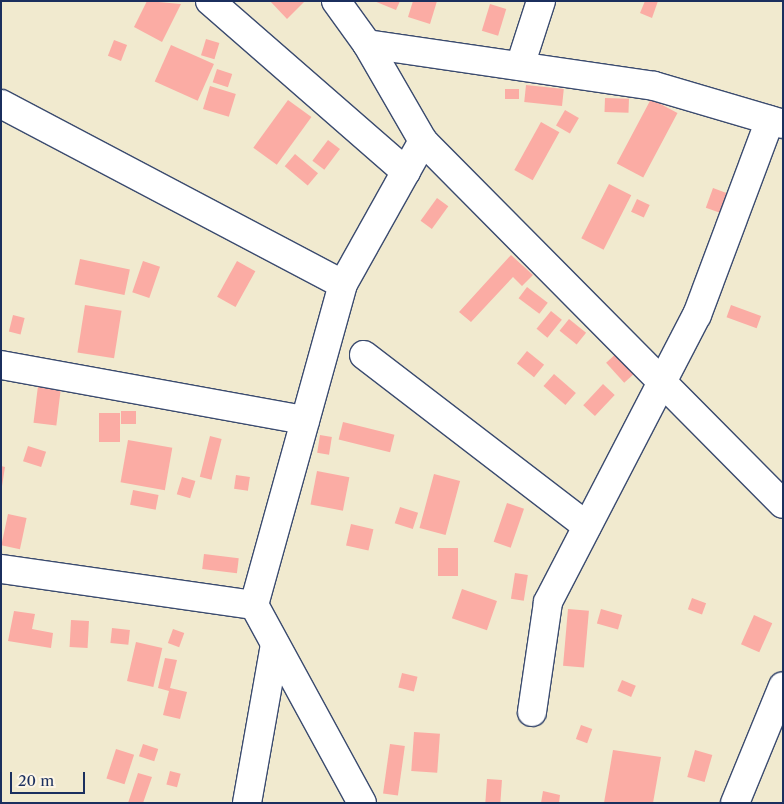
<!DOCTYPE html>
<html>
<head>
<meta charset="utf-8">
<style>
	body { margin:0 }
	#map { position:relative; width:784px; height:804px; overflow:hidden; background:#f1eacf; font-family:"Libre Caslon Text",serif }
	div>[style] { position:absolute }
	.building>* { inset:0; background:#fbaca4; transform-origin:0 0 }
	.roads { filter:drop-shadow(1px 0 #3b4b6f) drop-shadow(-1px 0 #3b4b6f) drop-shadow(0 1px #3b4b6f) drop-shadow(0 -1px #3b4b6f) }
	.street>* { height:28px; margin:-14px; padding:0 14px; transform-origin:14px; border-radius:14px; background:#fff }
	span { translate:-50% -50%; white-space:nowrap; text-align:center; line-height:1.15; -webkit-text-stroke:5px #fcf5e5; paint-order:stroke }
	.frame { position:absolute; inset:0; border:2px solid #1b2f5e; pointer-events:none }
	.scale { position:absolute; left:10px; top:772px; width:75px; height:22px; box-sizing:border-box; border:2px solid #1b2f5e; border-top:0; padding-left:6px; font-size:15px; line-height:18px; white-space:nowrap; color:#1b2f5e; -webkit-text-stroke:4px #fcf5e5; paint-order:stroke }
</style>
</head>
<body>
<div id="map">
	<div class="building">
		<i style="clip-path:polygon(147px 1px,181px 4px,162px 42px,134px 27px)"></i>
		<i style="clip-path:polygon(270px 1px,305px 1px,287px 19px)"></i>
		<i style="clip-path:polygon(374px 1px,400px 1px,396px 10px)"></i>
		<i style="clip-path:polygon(413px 1px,437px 1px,430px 24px,408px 17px)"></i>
		<i style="clip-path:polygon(645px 1px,658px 1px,652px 18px,640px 13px)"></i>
		<i style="left:490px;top:4px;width:17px;height:28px;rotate:17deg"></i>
		<i style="left:206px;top:39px;width:14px;height:17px;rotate:17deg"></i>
		<i style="left:114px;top:40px;width:14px;height:17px;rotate:21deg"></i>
		<i style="left:171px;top:45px;width:47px;height:40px;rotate:24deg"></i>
		<i style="left:217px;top:69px;width:16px;height:14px;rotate:18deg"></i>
		<i style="left:526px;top:85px;width:38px;height:17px;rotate:6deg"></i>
		<i style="left:210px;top:86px;width:27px;height:24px;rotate:17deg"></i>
		<i style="left:505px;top:89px;width:14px;height:10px"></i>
		<i style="left:605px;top:98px;width:24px;height:14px;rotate:2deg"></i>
		<i style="left:651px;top:99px;width:30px;height:73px;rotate:28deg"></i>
		<i style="left:288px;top:100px;width:29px;height:59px;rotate:36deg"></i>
		<i style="left:565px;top:110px;width:16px;height:18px;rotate:30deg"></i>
		<i style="left:541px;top:122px;width:21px;height:55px;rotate:29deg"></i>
		<i style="left:328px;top:140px;width:15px;height:26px;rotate:37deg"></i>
		<i style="left:295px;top:154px;width:30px;height:16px;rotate:40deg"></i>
		<i style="left:609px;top:184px;width:25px;height:61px;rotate:27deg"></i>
		<i style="left:713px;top:188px;width:15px;height:21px;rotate:20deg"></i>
		<i style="left:437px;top:198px;width:14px;height:28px;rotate:36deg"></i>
		<i style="left:637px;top:199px;width:14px;height:14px;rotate:25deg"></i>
		<i style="clip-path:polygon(511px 255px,533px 275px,522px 286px,513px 277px,471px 322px,459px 312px)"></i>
		<i style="left:80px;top:259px;width:51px;height:26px;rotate:12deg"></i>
		<i style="left:143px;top:261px;width:18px;height:33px;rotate:19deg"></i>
		<i style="left:237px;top:261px;width:21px;height:41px;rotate:29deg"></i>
		<i style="left:527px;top:287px;width:26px;height:14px;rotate:37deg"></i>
		<i style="left:85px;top:305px;width:37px;height:48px;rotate:9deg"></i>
		<i style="left:731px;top:305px;width:32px;height:13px;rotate:20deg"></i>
		<i style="left:551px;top:311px;width:14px;height:23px;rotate:39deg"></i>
		<i style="left:13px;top:315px;width:12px;height:17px;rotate:14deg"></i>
		<i style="left:569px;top:319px;width:22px;height:15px;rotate:39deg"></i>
		<i style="left:527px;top:351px;width:22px;height:16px;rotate:39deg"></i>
		<i style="left:618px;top:352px;width:27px;height:16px;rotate:48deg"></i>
		<i style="left:554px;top:374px;width:29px;height:16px;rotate:41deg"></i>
		<i style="left:603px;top:384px;width:16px;height:29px;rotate:43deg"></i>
		<i style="left:38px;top:386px;width:23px;height:37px;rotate:7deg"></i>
		<i style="left:121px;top:411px;width:15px;height:13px"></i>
		<i style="left:99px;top:413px;width:21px;height:29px"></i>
		<i style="left:343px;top:422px;width:53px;height:18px;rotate:14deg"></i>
		<i style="left:320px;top:435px;width:12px;height:18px;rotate:9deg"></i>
		<i style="left:210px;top:436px;width:12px;height:42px;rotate:14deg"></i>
		<i style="left:128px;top:440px;width:45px;height:43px;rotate:10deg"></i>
		<i style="left:28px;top:446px;width:19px;height:16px;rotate:18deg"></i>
		<i style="clip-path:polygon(1px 466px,5px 467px,2px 486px,1px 486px)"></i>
		<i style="left:317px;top:471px;width:33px;height:34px;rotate:11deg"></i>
		<i style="left:434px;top:474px;width:27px;height:56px;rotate:15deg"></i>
		<i style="left:236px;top:475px;width:14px;height:14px;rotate:8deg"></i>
		<i style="left:182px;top:477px;width:14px;height:18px;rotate:17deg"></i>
		<i style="left:133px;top:490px;width:26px;height:15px;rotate:11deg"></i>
		<i style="left:507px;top:503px;width:18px;height:41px;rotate:19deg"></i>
		<i style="left:400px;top:507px;width:19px;height:17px;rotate:18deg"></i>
		<i style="left:8px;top:514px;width:19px;height:32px;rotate:12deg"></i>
		<i style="left:351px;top:524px;width:23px;height:22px;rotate:13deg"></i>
		<i style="left:458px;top:548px;width:28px;height:20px;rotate:90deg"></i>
		<i style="left:204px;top:554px;width:35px;height:15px;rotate:7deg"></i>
		<i style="left:515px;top:573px;width:13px;height:26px;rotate:9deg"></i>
		<i style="left:462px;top:589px;width:37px;height:31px;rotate:19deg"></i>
		<i style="left:692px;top:598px;width:15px;height:12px;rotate:20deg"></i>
		<i style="left:568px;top:609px;width:21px;height:57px;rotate:5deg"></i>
		<i style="left:601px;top:609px;width:22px;height:15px;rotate:16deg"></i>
		<i style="clip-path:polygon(14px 611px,35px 614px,32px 629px,53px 633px,51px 648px,8px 641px)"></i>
		<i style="left:754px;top:615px;width:20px;height:32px;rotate:24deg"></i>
		<i style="left:71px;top:620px;width:18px;height:27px;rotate:3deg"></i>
		<i style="left:112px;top:628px;width:18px;height:15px;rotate:6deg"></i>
		<i style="left:173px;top:629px;width:12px;height:15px;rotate:20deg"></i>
		<i style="left:136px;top:642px;width:27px;height:40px;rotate:13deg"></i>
		<i style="clip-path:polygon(165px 658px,177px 660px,170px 688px,187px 692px,180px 719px,163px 715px,169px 691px,158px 688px)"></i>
		<i style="left:402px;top:673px;width:16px;height:15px;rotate:14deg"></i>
		<i style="left:622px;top:680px;width:15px;height:12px;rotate:23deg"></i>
		<i style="left:581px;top:725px;width:12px;height:15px;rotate:20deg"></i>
		<i style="left:414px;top:732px;width:26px;height:39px;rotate:4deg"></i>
		<i style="left:143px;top:744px;width:16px;height:13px;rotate:18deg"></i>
		<i style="left:390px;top:744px;width:15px;height:50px;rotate:8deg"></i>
		<i style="left:116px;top:749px;width:19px;height:31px;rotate:18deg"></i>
		<i style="clip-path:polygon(613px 750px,661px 757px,653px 803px,604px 803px)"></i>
		<i style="left:695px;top:750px;width:18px;height:28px;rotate:16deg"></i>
		<i style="left:170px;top:771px;width:11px;height:14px;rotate:15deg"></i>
		<i style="clip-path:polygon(138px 773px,152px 777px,143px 803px,128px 803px)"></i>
		<i style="left:487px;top:779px;width:15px;height:24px;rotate:4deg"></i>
		<i style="clip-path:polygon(543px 791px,560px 795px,559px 803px,541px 803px)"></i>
	</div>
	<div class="roads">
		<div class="street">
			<i style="left:210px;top:1px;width:260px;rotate:41.1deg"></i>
			<i style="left:336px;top:1px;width:53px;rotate:54.2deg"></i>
			<i style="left:367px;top:44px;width:112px;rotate:60deg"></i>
			<i style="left:423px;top:141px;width:511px;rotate:45.24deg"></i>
			<i style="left:367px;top:44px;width:290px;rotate:8.3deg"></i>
			<i style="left:654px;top:86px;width:134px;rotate:16.4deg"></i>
			<i style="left:520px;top:66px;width:68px;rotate:-72.1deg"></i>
			<i style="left:1px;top:104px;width:386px;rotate:27.8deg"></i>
			<i style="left:364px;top:355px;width:281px;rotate:37.5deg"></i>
			<i style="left:1px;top:365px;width:309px;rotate:10.3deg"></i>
			<i style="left:1px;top:569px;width:256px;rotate:8.1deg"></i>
			<i style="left:532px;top:712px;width:111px;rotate:-81.7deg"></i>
			<i style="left:548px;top:602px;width:323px;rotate:-62.6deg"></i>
			<i style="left:697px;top:315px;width:208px;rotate:-69.5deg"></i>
			<i style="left:247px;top:803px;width:161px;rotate:-80deg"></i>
			<i style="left:362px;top:803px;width:226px;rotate:-118.6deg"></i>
			<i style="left:254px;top:605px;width:333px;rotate:-74.5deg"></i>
			<i style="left:343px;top:284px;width:164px;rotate:-60.8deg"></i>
			<i style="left:735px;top:803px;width:126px;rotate:-67.7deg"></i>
		</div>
	</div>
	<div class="frame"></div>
	<div class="scale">20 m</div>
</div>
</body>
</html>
